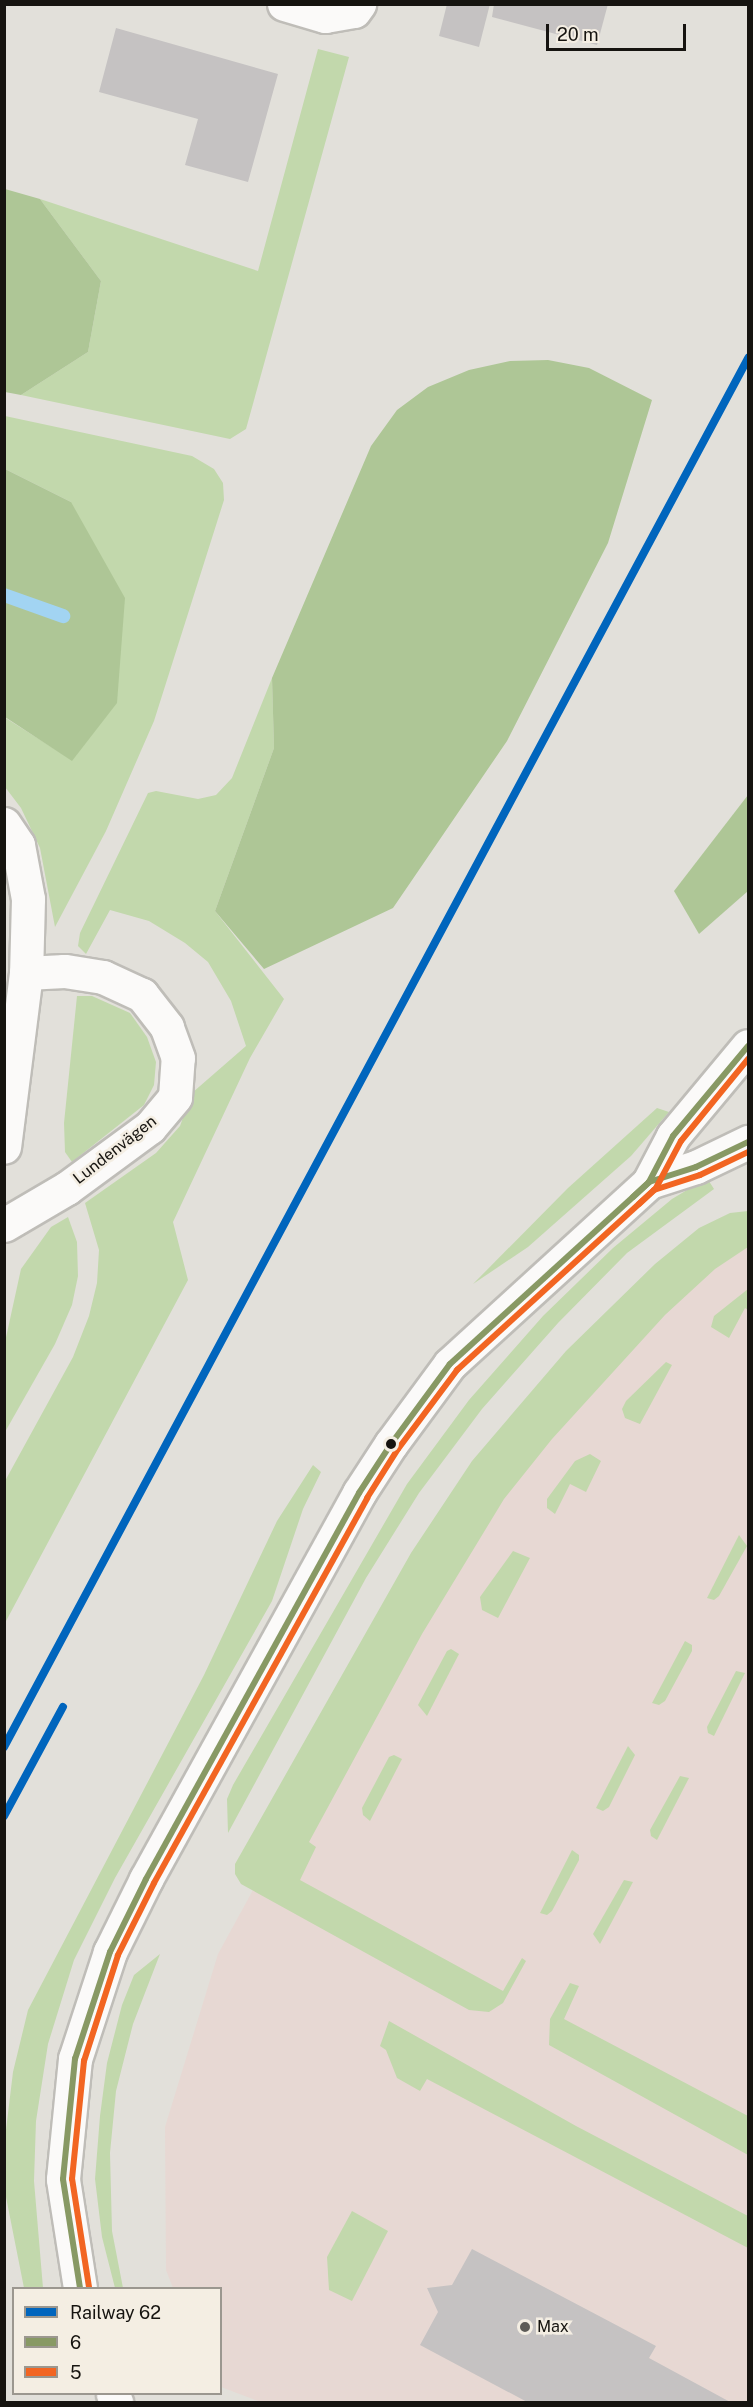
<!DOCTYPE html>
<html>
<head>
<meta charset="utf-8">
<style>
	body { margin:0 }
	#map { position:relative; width:753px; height:2407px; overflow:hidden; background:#e2e0da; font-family:"Public Sans",sans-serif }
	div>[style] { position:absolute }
	.commercial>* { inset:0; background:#e7d8d3 }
	.green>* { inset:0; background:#c2d8ac }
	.forest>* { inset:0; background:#aec696 }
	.stream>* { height:14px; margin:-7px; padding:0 7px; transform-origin:7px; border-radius:7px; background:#a2d4f2 }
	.building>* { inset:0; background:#c5c2c2 }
	.roads { filter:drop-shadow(2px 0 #bfbdb8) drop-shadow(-2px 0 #bfbdb8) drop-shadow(0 2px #bfbdb8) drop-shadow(0 -2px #bfbdb8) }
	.minor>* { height:33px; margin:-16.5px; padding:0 16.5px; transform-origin:16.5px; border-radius:16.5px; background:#fbfaf9 }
	.bus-1>* { height:6px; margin:-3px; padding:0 3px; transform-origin:3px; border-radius:3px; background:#889964 }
	.bus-2>* { height:6px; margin:-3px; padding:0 3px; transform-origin:3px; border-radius:3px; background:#f26522 }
	.rail-1>* { height:8px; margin:-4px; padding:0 4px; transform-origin:4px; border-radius:4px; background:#0065bd }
	.dots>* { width:16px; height:16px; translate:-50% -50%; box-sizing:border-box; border:3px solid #f4eee3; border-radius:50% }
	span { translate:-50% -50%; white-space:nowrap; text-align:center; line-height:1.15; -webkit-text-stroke:5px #f4eee3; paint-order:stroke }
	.street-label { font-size:16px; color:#161410 }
	.poi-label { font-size:16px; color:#161410 }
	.left { translate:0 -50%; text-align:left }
	.frame { position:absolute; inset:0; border:6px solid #161410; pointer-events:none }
	.legend { position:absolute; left:12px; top:2287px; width:210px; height:108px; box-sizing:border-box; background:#f4eee3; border:2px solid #9b978f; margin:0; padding:8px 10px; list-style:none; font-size:18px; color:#161410 }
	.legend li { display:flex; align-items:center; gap:12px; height:30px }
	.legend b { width:30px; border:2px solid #9b978f }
	.scale { position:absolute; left:546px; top:24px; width:140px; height:27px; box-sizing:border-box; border:3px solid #161410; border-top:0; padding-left:8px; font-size:18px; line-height:21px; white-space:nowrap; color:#161410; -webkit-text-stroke:4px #f4eee3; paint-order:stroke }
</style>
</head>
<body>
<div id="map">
	<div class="commercial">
		<i style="clip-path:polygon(748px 1228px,748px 2402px,261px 2402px,221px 2387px,220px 2288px,173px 2288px,166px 2270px,165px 2127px,218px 1954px,477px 1481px)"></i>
	</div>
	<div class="green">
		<i style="clip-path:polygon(318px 49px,349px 57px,246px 429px,230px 439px,21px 395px,88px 352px,101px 281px,40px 199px,258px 271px)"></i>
		<i style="clip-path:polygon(5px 416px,192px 456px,214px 469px,223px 483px,224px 500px,154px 721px,106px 831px,55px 927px,40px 848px,21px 808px,5px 787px,4px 717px,72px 760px,71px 502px,5px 469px)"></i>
		<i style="clip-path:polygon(272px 678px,274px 748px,215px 911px,284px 999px,250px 1058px,173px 1222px,188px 1280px,5px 1623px,5px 1481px,73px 1357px,89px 1316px,97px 1283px,99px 1250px,85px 1203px,156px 1153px,180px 1126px,192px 1093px,246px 1046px,231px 1001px,208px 962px,185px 943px,149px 921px,110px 910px,86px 954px,78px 946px,80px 933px,148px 793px,156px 791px,198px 799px,216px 795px,232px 778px)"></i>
		<i style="clip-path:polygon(77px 996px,92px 996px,130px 1013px,147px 1037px,156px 1062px,154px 1085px,144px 1105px,72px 1162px,65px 1152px,64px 1123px)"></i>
		<i style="clip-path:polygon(657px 1108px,669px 1112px,631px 1156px,528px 1247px,473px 1284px,568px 1188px)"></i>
		<i style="clip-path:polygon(707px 1178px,714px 1189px,627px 1253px,558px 1323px,482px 1409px,419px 1493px,366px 1578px,228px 1833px,227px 1799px,233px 1785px,407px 1484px,469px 1400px,543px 1316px,613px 1248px,672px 1199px)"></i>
		<i style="clip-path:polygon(748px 1211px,748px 1247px,715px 1269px,665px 1315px,552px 1439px,504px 1499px,422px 1634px,309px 1842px,316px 1847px,300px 1880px,503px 1991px,522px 1958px,526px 1961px,503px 2003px,489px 2012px,469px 2010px,241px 1884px,235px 1874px,235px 1864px,411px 1553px,472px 1461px,566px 1351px,655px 1264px,699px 1228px,730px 1213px)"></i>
		<i style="clip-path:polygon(68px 1217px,77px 1242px,78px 1276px,72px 1305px,55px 1344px,5px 1432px,5px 1342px,21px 1269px,51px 1227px)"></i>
		<i style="clip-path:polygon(748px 1289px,748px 1310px,745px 1308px,729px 1338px,711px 1327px,714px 1316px)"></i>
		<i style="clip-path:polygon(666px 1362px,672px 1365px,640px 1424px,625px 1418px,622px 1409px,626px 1401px)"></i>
		<i style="clip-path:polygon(590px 1454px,601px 1461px,586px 1492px,570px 1484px,555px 1514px,547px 1508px,547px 1499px,575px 1461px)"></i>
		<i style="clip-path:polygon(313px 1465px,321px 1472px,303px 1509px,272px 1601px,115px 1878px,74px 1960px,48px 2044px,36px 2121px,34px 2181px,43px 2288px,24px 2288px,6px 2197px,5px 2138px,13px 2072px,28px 2010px,204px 1675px,277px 1521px)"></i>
		<i style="clip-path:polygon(739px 1535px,747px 1546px,719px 1596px,714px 1600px,707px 1598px)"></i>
		<i style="clip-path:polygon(513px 1551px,530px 1558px,498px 1618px,482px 1610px,480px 1597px)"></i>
		<i style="clip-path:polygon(685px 1641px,692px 1645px,692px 1651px,665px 1701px,659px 1705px,652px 1703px)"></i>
		<i style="clip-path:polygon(451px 1649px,459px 1654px,427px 1716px,418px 1705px,447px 1651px)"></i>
		<i style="clip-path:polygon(736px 1671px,745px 1673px,714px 1736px,708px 1733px,707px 1727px)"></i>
		<i style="clip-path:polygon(628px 1746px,635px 1755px,609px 1807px,603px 1811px,596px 1808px)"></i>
		<i style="clip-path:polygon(394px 1755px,402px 1759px,370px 1821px,363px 1815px,362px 1808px,389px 1757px)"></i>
		<i style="clip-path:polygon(680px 1776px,689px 1778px,657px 1840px,651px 1836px,650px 1830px)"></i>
		<i style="clip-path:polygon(572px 1850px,579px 1855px,579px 1860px,552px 1911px,547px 1915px,540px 1913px)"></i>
		<i style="clip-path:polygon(624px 1880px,633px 1882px,600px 1944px,593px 1934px)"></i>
		<i style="clip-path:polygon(160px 1954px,133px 2024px,116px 2091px,110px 2153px,112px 2231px,123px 2288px,115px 2288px,102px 2237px,95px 2179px,100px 2116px,107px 2063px,122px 2005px,134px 1975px)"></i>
		<i style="clip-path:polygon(570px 1983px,579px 1986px,564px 2019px,748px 2116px,748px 2155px,549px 2045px,550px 2019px)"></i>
		<i style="clip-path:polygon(389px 2021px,576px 2126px,748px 2216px,748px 2248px,427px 2079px,420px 2091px,397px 2078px,386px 2050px,380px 2046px)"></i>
		<i style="clip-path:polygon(352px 2211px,388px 2231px,352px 2301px,329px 2290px,327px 2257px)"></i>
	</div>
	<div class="forest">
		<i style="clip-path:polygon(5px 189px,40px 199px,101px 281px,88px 352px,21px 395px,5px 392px)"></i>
		<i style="clip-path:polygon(548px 360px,589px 368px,652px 400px,608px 543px,507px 741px,393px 908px,264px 969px,215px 911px,274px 748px,272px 678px,371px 446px,397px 410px,428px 387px,469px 370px,510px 361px)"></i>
		<i style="clip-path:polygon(5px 469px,71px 502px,125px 598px,117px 703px,72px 761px,5px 717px)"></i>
		<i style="clip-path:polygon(748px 795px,748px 891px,699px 934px,674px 891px)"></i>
	</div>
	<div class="stream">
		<i style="left:4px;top:595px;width:63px;rotate:19.6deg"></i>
	</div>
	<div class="building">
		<i style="clip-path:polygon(447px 4px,490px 4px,479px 47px,439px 36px)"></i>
		<i style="clip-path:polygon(494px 4px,608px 4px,597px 45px,492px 17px)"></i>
		<i style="clip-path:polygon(116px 28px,278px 74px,248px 182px,185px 165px,198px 119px,99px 92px)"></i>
		<i style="clip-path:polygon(472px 2249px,656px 2346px,649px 2358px,732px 2403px,529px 2403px,420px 2345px,438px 2312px,427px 2288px,452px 2285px)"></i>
	</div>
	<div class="roads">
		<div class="minor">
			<i style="left:284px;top:4px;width:43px;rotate:16.3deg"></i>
			<i style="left:325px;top:16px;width:29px;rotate:-10deg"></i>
			<i style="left:354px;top:11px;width:9px;rotate:-54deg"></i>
			<i style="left:4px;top:824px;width:25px;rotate:56deg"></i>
			<i style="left:18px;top:845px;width:55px;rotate:79.5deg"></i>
			<i style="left:28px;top:899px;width:74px;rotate:91.5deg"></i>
			<i style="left:26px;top:973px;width:175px;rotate:97.2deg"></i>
			<i style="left:649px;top:1182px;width:49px;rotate:-17.7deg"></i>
			<i style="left:696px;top:1167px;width:58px;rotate:-25.7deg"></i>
			<i style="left:4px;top:1225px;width:73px;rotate:-30.4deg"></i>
			<i style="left:67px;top:1188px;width:103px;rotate:-36.3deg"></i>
			<i style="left:150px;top:1127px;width:39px;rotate:-50deg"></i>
			<i style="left:175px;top:1097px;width:39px;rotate:-86deg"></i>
			<i style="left:178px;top:1058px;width:33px;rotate:-110deg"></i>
			<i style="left:167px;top:1027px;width:41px;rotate:-128deg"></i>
			<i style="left:142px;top:995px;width:43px;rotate:-155.2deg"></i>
			<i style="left:103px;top:977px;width:39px;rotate:-171deg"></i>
			<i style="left:64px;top:971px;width:38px;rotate:177deg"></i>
			<i style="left:80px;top:2288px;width:110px;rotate:-98.9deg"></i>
			<i style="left:63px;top:2179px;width:121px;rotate:-84.3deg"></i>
			<i style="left:75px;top:2059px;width:113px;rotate:-71.9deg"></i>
			<i style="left:110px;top:1952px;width:81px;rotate:-63.7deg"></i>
			<i style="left:146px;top:1879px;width:441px;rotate:-61.1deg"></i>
			<i style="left:359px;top:1493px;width:59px;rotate:-56.9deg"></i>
			<i style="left:391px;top:1444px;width:99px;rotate:-53.6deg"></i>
			<i style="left:450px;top:1364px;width:270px;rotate:-42.4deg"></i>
			<i style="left:649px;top:1182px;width:52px;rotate:-62.4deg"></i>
			<i style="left:673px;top:1136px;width:117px;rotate:-50.2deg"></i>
			<i style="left:113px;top:2394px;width:9px;rotate:69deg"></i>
		</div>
	</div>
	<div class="bus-1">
		<i style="left:633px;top:1197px;width:22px;rotate:-43deg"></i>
		<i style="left:649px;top:1182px;width:49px;rotate:-17.7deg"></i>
		<i style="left:696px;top:1167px;width:58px;rotate:-25.7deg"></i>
		<i style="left:80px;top:2288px;width:110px;rotate:-98.9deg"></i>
		<i style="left:63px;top:2179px;width:121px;rotate:-84.3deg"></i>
		<i style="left:75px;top:2059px;width:113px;rotate:-71.9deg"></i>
		<i style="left:110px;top:1952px;width:81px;rotate:-63.7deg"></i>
		<i style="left:146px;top:1879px;width:441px;rotate:-61.1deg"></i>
		<i style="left:359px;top:1493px;width:59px;rotate:-56.9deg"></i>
		<i style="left:391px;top:1444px;width:99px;rotate:-53.6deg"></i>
		<i style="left:450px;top:1364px;width:270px;rotate:-42.4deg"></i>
		<i style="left:649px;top:1182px;width:52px;rotate:-62.4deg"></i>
		<i style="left:673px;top:1136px;width:117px;rotate:-50.2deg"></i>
	</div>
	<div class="bus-2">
		<i style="left:639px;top:1204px;width:21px;rotate:-43deg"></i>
		<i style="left:654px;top:1190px;width:48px;rotate:-18.1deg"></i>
		<i style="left:700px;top:1175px;width:53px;rotate:-25.6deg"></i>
		<i style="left:89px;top:2287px;width:109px;rotate:-98.9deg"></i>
		<i style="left:72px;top:2179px;width:119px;rotate:-84.2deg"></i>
		<i style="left:84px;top:2061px;width:111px;rotate:-72.2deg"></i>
		<i style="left:118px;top:1955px;width:80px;rotate:-63.4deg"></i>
		<i style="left:154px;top:1883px;width:440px;rotate:-61deg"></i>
		<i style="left:367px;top:1498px;width:58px;rotate:-57.7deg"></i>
		<i style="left:398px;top:1449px;width:99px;rotate:-53.2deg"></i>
		<i style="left:457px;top:1370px;width:270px;rotate:-42.4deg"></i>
		<i style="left:656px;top:1188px;width:53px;rotate:-62deg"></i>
		<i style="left:681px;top:1141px;width:106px;rotate:-50.7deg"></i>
	</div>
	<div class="rail-1">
		<i style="left:4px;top:1747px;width:1576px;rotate:-61.82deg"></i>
		<i style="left:4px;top:1816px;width:124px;rotate:-61.6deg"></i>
	</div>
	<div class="dots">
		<i style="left:391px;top:1444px;background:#161410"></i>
		<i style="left:525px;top:2327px;background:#5d5b57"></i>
	</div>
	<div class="street-label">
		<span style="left:115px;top:1150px;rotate:-38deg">Lundenvägen</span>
	</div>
	<div class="poi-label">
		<span class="left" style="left:537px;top:2327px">Max</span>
	</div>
	<div class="frame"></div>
	<ul class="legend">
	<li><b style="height:8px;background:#0065bd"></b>Railway 62</li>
	<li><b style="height:8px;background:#889964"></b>6</li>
	<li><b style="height:8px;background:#f26522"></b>5</li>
	</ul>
	<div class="scale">20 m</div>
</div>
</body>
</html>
